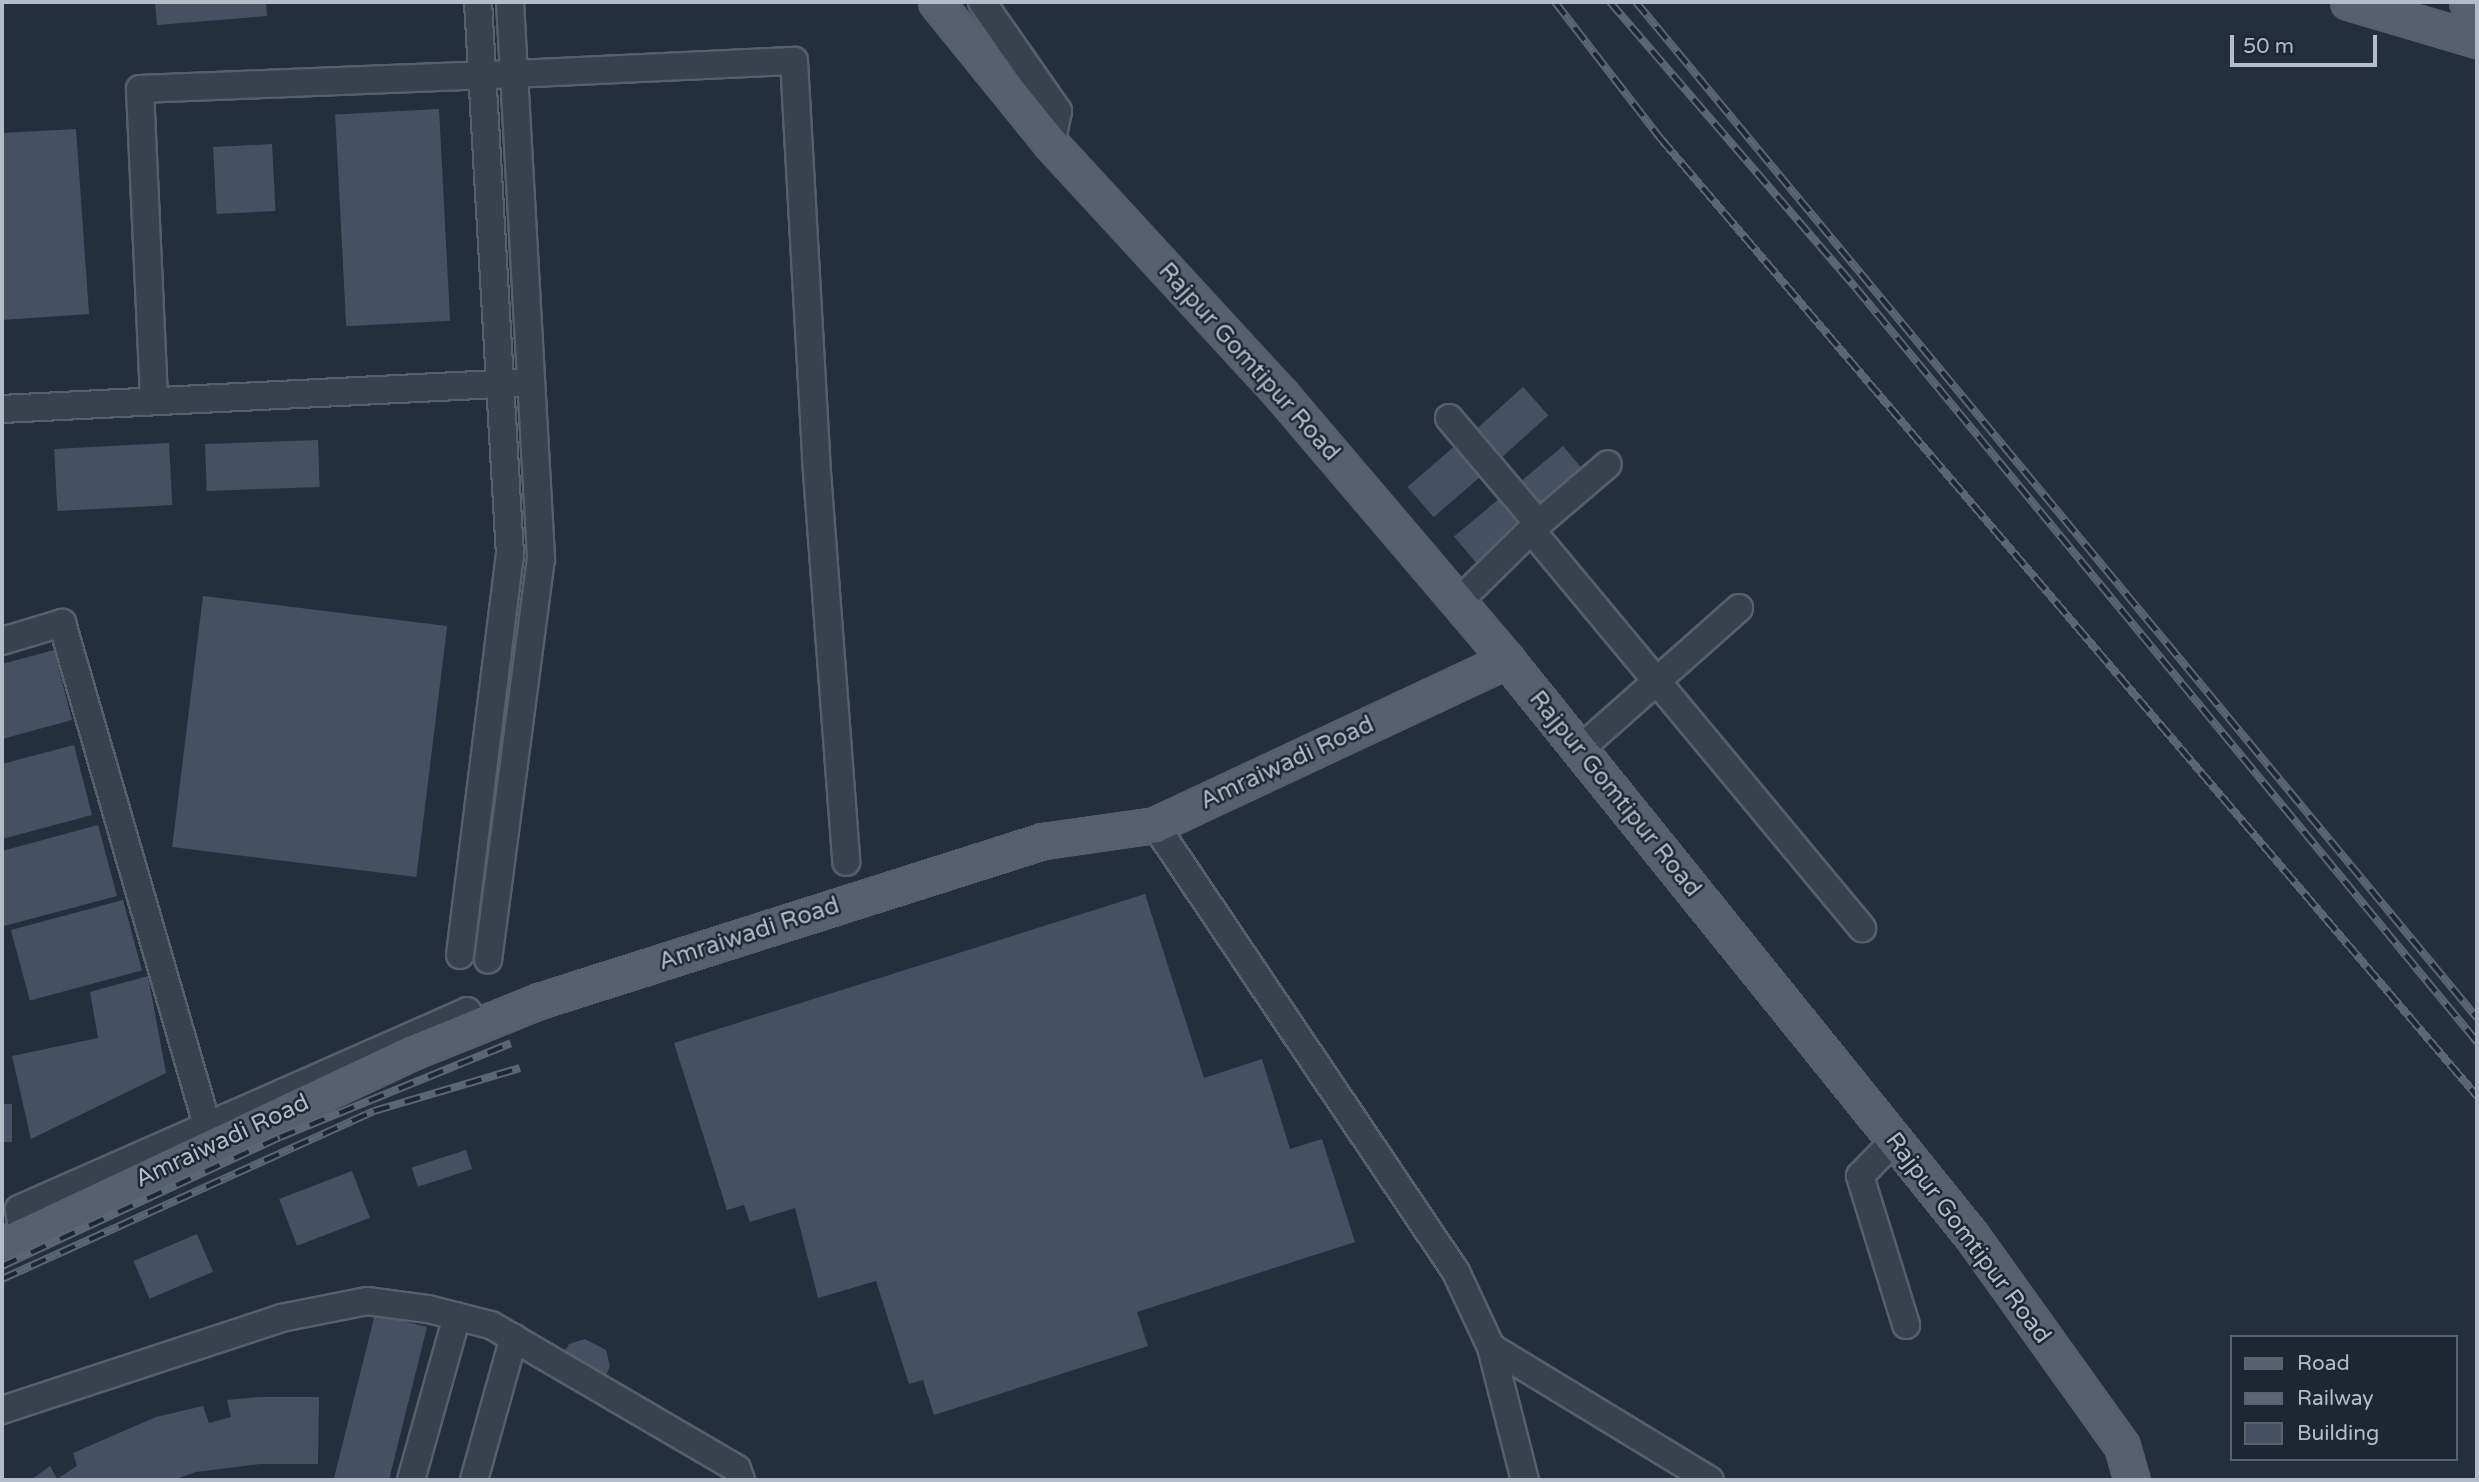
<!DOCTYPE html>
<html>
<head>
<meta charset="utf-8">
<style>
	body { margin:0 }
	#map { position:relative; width:2479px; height:1482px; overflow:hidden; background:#242f3e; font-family:"Varela Round",sans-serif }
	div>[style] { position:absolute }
	.building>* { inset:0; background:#455162; transform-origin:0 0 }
	.roads { filter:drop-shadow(2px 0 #565f6c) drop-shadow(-2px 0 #565f6c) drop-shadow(0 2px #565f6c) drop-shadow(0 -2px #565f6c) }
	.minor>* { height:26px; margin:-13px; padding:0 13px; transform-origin:13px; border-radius:13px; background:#38414e }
	.major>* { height:33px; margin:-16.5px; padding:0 16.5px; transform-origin:16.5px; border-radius:16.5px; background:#56606e }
	.rail>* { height:8px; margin-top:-4px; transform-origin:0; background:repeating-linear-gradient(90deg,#1d2633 0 16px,#5a6575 0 32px); box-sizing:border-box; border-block:2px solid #5a6575 }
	span { translate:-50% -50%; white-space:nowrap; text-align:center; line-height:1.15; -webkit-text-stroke:5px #1d2633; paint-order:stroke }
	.street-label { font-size:24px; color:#b4bcc9 }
	.frame { position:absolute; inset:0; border:4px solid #b4bcc9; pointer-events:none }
	.legend { position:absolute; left:2230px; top:1335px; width:228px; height:126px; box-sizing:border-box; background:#1d2633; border:2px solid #59626f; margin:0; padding:9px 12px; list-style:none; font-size:21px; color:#b4bcc9 }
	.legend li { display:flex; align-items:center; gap:14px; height:35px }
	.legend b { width:35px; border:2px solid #59626f }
	.scale { position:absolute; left:2230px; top:35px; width:147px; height:32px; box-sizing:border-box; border:4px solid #b4bcc9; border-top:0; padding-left:9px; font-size:21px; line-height:24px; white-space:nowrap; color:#b4bcc9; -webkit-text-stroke:5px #1d2633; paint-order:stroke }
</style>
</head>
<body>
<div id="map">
	<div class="building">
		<i style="clip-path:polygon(155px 2px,266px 2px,267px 16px,157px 25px)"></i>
		<i style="left:439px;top:109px;width:212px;height:104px;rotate:87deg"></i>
		<i style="clip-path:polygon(76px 129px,89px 314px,2px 320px,2px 133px)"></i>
		<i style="left:272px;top:144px;width:67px;height:59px;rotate:87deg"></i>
		<i style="left:1523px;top:387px;width:38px;height:68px;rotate:48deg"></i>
		<i style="left:318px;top:440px;width:47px;height:113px;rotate:88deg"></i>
		<i style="left:169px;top:443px;width:62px;height:115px;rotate:87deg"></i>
		<i style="left:1458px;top:443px;width:40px;height:67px;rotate:49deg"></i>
		<i style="left:1563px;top:446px;width:39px;height:60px;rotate:50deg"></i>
		<i style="left:1500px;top:498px;width:40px;height:60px;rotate:50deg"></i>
		<i style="left:203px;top:596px;width:246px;height:253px;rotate:7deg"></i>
		<i style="clip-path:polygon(54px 650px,72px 720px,2px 739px,2px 664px)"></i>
		<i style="clip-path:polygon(74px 745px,92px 815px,2px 839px,2px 764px)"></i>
		<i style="clip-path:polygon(98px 825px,117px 896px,4px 926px,2px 851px)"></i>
		<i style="clip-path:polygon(1145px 894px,1204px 1078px,1262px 1059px,1290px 1149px,1322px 1139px,1355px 1242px,1137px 1312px,1148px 1346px,934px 1415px,923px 1380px,909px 1384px,876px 1281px,818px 1298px,795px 1208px,750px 1222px,744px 1205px,727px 1210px,674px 1043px)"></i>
		<i style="left:123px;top:900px;width:73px;height:116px;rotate:75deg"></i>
		<i style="clip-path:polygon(148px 976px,166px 1073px,31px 1139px,12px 1056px,98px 1038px,90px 992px)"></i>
		<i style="left:2px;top:1104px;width:10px;height:38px"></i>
		<i style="left:466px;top:1150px;width:20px;height:57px;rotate:72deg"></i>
		<i style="left:352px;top:1171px;width:50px;height:78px;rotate:69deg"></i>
		<i style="left:197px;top:1234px;width:41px;height:69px;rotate:67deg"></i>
		<i style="clip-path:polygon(375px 1314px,427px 1327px,389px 1480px,342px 1480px,334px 1478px)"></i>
		<i style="clip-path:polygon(585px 1339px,606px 1350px,610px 1366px,604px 1380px,560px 1359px,569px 1344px)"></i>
		<i style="clip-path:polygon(260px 1397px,319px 1397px,318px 1464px,260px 1464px,196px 1472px,173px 1480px,31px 1480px,50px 1466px,57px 1479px,77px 1466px,73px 1453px,156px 1417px,203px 1406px,209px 1423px,231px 1417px,227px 1400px)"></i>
	</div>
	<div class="roads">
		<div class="minor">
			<i style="left:510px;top:2px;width:72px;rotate:86.8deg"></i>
			<i style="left:514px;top:74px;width:280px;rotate:-2.7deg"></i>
			<i style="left:794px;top:61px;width:399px;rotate:86.8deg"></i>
			<i style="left:816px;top:459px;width:404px;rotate:85.7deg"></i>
			<i style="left:982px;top:2px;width:133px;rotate:55.1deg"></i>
			<i style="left:1058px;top:111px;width:34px;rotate:102deg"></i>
			<i style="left:154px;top:398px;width:309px;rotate:-92.6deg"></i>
			<i style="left:140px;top:89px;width:374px;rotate:-2.3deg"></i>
			<i style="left:514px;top:74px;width:485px;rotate:86.8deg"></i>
			<i style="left:541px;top:558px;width:405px;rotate:97.5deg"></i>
			<i style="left:2px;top:409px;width:516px;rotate:-2.89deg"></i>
			<i style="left:1449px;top:418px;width:138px;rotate:49.7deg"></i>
			<i style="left:1531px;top:530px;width:101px;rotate:-40.6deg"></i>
			<i style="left:1458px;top:602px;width:103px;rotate:-44.6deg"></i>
			<i style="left:1531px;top:530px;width:518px;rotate:50.25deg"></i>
			<i style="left:2px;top:641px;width:63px;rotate:-16.7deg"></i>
			<i style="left:62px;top:623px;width:523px;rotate:73.89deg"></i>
			<i style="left:1579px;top:750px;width:214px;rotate:-41.6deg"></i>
			<i style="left:1155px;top:825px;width:539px;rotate:56.04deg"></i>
			<i style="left:1456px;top:1272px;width:83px;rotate:65deg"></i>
			<i style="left:1491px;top:1347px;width:137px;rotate:75.7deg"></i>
			<i style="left:460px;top:955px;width:403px;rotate:-82.9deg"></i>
			<i style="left:510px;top:555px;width:554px;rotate:-93.31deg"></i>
			<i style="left:1895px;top:1140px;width:50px;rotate:134.2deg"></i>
			<i style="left:1860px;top:1176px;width:156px;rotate:72.8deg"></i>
			<i style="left:23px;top:1235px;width:26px;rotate:-99deg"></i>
			<i style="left:19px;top:1209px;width:490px;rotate:-23.8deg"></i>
			<i style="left:467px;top:1011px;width:18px;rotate:56deg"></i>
			<i style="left:1491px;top:1347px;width:256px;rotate:31.3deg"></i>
			<i style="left:2px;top:1410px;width:294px;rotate:-18.2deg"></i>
			<i style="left:281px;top:1318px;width:88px;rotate:-11.2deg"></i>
			<i style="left:367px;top:1301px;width:62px;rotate:7.5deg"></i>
			<i style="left:428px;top:1309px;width:65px;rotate:14.3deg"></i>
			<i style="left:491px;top:1325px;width:285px;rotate:30.3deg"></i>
			<i style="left:737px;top:1469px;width:12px;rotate:70deg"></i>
			<i style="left:411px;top:1480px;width:170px;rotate:-74.3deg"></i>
			<i style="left:474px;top:1480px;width:148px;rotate:-74.4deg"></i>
		</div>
		<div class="major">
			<i style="left:936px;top:2px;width:183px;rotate:51deg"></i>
			<i style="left:1051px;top:144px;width:340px;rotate:47.4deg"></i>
			<i style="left:1281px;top:394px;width:349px;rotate:49.6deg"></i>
			<i style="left:1507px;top:660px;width:739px;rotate:51.1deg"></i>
			<i style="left:1971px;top:1235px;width:259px;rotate:54.4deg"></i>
			<i style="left:2122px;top:1446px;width:35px;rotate:74deg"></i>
			<i style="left:2348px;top:2px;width:134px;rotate:16.4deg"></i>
			<i style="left:2467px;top:2px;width:11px;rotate:27deg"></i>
			<i style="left:2px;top:1245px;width:451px;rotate:-25.2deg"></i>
			<i style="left:410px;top:1053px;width:139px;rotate:-22deg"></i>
			<i style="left:539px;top:1001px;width:529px;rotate:-17.61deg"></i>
			<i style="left:1043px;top:841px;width:113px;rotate:-8.1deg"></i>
			<i style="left:1155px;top:825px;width:389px;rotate:-25.1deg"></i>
		</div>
	</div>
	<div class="rail">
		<i style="left:1555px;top:2px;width:173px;rotate:52.3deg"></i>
		<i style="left:1661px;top:139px;width:1258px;rotate:49.55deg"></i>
		<i style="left:1610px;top:2px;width:377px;rotate:49.3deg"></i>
		<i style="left:1856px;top:288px;width:977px;rotate:50.52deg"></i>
		<i style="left:1636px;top:2px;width:1319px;rotate:50.38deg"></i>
		<i style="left:2px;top:1266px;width:306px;rotate:-24.9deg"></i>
		<i style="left:280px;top:1137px;width:249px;rotate:-22.1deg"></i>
		<i style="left:2px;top:1279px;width:408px;rotate:-24.3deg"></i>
		<i style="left:374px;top:1111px;width:152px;rotate:-16.4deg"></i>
	</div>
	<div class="street-label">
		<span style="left:1249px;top:362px;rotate:48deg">Rajpur Gomtipur Road</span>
		<span style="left:1287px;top:763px;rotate:-25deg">Amraiwadi Road</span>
		<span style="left:1615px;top:794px;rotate:51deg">Rajpur Gomtipur Road</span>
		<span style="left:749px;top:934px;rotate:-18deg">Amraiwadi Road</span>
		<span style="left:222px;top:1141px;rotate:-25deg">Amraiwadi Road</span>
		<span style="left:1968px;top:1238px;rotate:53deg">Rajpur Gomtipur Road</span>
	</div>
	<div class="frame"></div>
	<ul class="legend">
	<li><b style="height:9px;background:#56606e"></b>Road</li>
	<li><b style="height:9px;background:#5a6575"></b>Railway</li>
	<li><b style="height:19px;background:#455162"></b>Building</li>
	</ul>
	<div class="scale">50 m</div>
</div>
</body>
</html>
